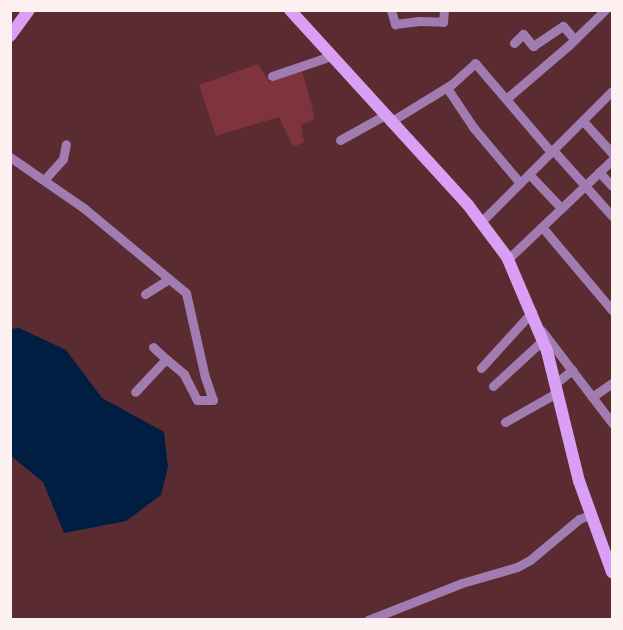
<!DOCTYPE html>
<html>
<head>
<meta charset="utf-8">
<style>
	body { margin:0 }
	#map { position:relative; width:623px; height:630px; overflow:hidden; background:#5a2b30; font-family:Quicksand,sans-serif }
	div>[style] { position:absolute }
	.green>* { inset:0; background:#7e333d }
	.water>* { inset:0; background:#001d42 }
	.street>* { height:9px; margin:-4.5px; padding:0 4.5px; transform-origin:4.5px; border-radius:4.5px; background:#a07cb1 }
	.secondary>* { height:12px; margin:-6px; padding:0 6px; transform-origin:6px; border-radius:6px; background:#d99ff4 }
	span { translate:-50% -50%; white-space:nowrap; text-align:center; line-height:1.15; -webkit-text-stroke:4.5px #311c1d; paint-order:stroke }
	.frame { position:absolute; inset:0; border:12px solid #fdf0f0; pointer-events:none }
</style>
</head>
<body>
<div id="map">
	<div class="green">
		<i style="clip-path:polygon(258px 64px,270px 82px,302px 70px,315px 119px,301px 125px,304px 142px,293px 147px,279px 117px,216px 136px,199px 85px)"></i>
	</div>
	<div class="water">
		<i style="clip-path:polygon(19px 328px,66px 350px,102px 398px,164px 432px,168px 467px,161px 495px,126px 521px,64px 533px,43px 482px,11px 456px,11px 329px)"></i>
	</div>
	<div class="street">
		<i style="left:391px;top:10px;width:15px;rotate:74deg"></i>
		<i style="left:395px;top:24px;width:24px;rotate:-7deg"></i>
		<i style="left:419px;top:21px;width:24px;rotate:2deg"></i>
		<i style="left:443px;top:22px;width:12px;rotate:-85deg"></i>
		<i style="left:514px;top:43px;width:13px;rotate:-45deg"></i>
		<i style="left:523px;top:34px;width:16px;rotate:50deg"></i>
		<i style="left:533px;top:46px;width:36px;rotate:-34deg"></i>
		<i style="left:563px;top:26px;width:18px;rotate:49deg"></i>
		<i style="left:272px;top:76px;width:62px;rotate:-18.7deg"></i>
		<i style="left:447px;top:88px;width:47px;rotate:56.3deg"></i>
		<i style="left:473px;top:127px;width:73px;rotate:50deg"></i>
		<i style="left:506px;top:99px;width:83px;rotate:-40.6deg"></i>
		<i style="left:569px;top:45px;width:50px;rotate:-44.2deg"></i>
		<i style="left:583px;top:121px;width:43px;rotate:47.8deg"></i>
		<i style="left:390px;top:122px;width:73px;rotate:-31.5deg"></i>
		<i style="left:452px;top:84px;width:31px;rotate:-42deg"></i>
		<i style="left:475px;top:63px;width:117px;rotate:49.5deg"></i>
		<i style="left:340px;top:140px;width:51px;rotate:-29.1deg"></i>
		<i style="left:553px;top:150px;width:89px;rotate:48.2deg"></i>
		<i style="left:10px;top:157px;width:91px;rotate:34.7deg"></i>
		<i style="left:85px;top:209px;width:131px;rotate:39.7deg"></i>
		<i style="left:186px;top:293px;width:86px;rotate:77.3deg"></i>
		<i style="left:205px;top:377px;width:24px;rotate:71deg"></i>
		<i style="left:213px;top:400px;width:16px;rotate:180deg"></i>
		<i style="left:197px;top:400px;width:29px;rotate:-117deg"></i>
		<i style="left:184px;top:374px;width:23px;rotate:-140deg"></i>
		<i style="left:166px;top:359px;width:45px;rotate:133.2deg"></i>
		<i style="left:599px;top:172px;width:19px;rotate:47deg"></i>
		<i style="left:529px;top:174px;width:47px;rotate:46.7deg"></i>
		<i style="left:44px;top:180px;width:28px;rotate:-48deg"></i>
		<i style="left:63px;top:159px;width:15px;rotate:-79deg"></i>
		<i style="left:481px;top:222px;width:185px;rotate:-45deg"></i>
		<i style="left:542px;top:227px;width:109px;rotate:49.9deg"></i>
		<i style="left:508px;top:259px;width:144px;rotate:-43.6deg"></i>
		<i style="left:145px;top:294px;width:28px;rotate:-32deg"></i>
		<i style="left:542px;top:331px;width:116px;rotate:52.7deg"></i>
		<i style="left:153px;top:347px;width:18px;rotate:43deg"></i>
		<i style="left:481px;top:368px;width:76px;rotate:-47.7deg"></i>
		<i style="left:556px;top:383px;width:21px;rotate:-39deg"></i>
		<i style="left:493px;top:386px;width:68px;rotate:-42.6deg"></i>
		<i style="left:592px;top:397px;width:24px;rotate:-35deg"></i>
		<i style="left:505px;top:422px;width:61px;rotate:-29.5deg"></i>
		<i style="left:368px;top:620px;width:101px;rotate:-21.5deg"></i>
		<i style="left:462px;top:583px;width:57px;rotate:-16.2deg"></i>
		<i style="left:517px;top:567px;width:15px;rotate:-28deg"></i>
		<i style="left:530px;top:560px;width:64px;rotate:-39.9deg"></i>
		<i style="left:579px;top:519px;width:12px;rotate:-20deg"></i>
	</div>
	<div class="secondary">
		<i style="left:290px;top:10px;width:264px;rotate:47.6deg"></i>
		<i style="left:468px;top:205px;width:65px;rotate:53.1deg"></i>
		<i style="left:507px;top:257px;width:102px;rotate:66.9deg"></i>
		<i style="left:547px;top:351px;width:134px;rotate:76.2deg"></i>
		<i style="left:579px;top:481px;width:97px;rotate:70.1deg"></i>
		<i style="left:10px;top:36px;width:32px;rotate:-54deg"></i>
	</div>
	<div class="frame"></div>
</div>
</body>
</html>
